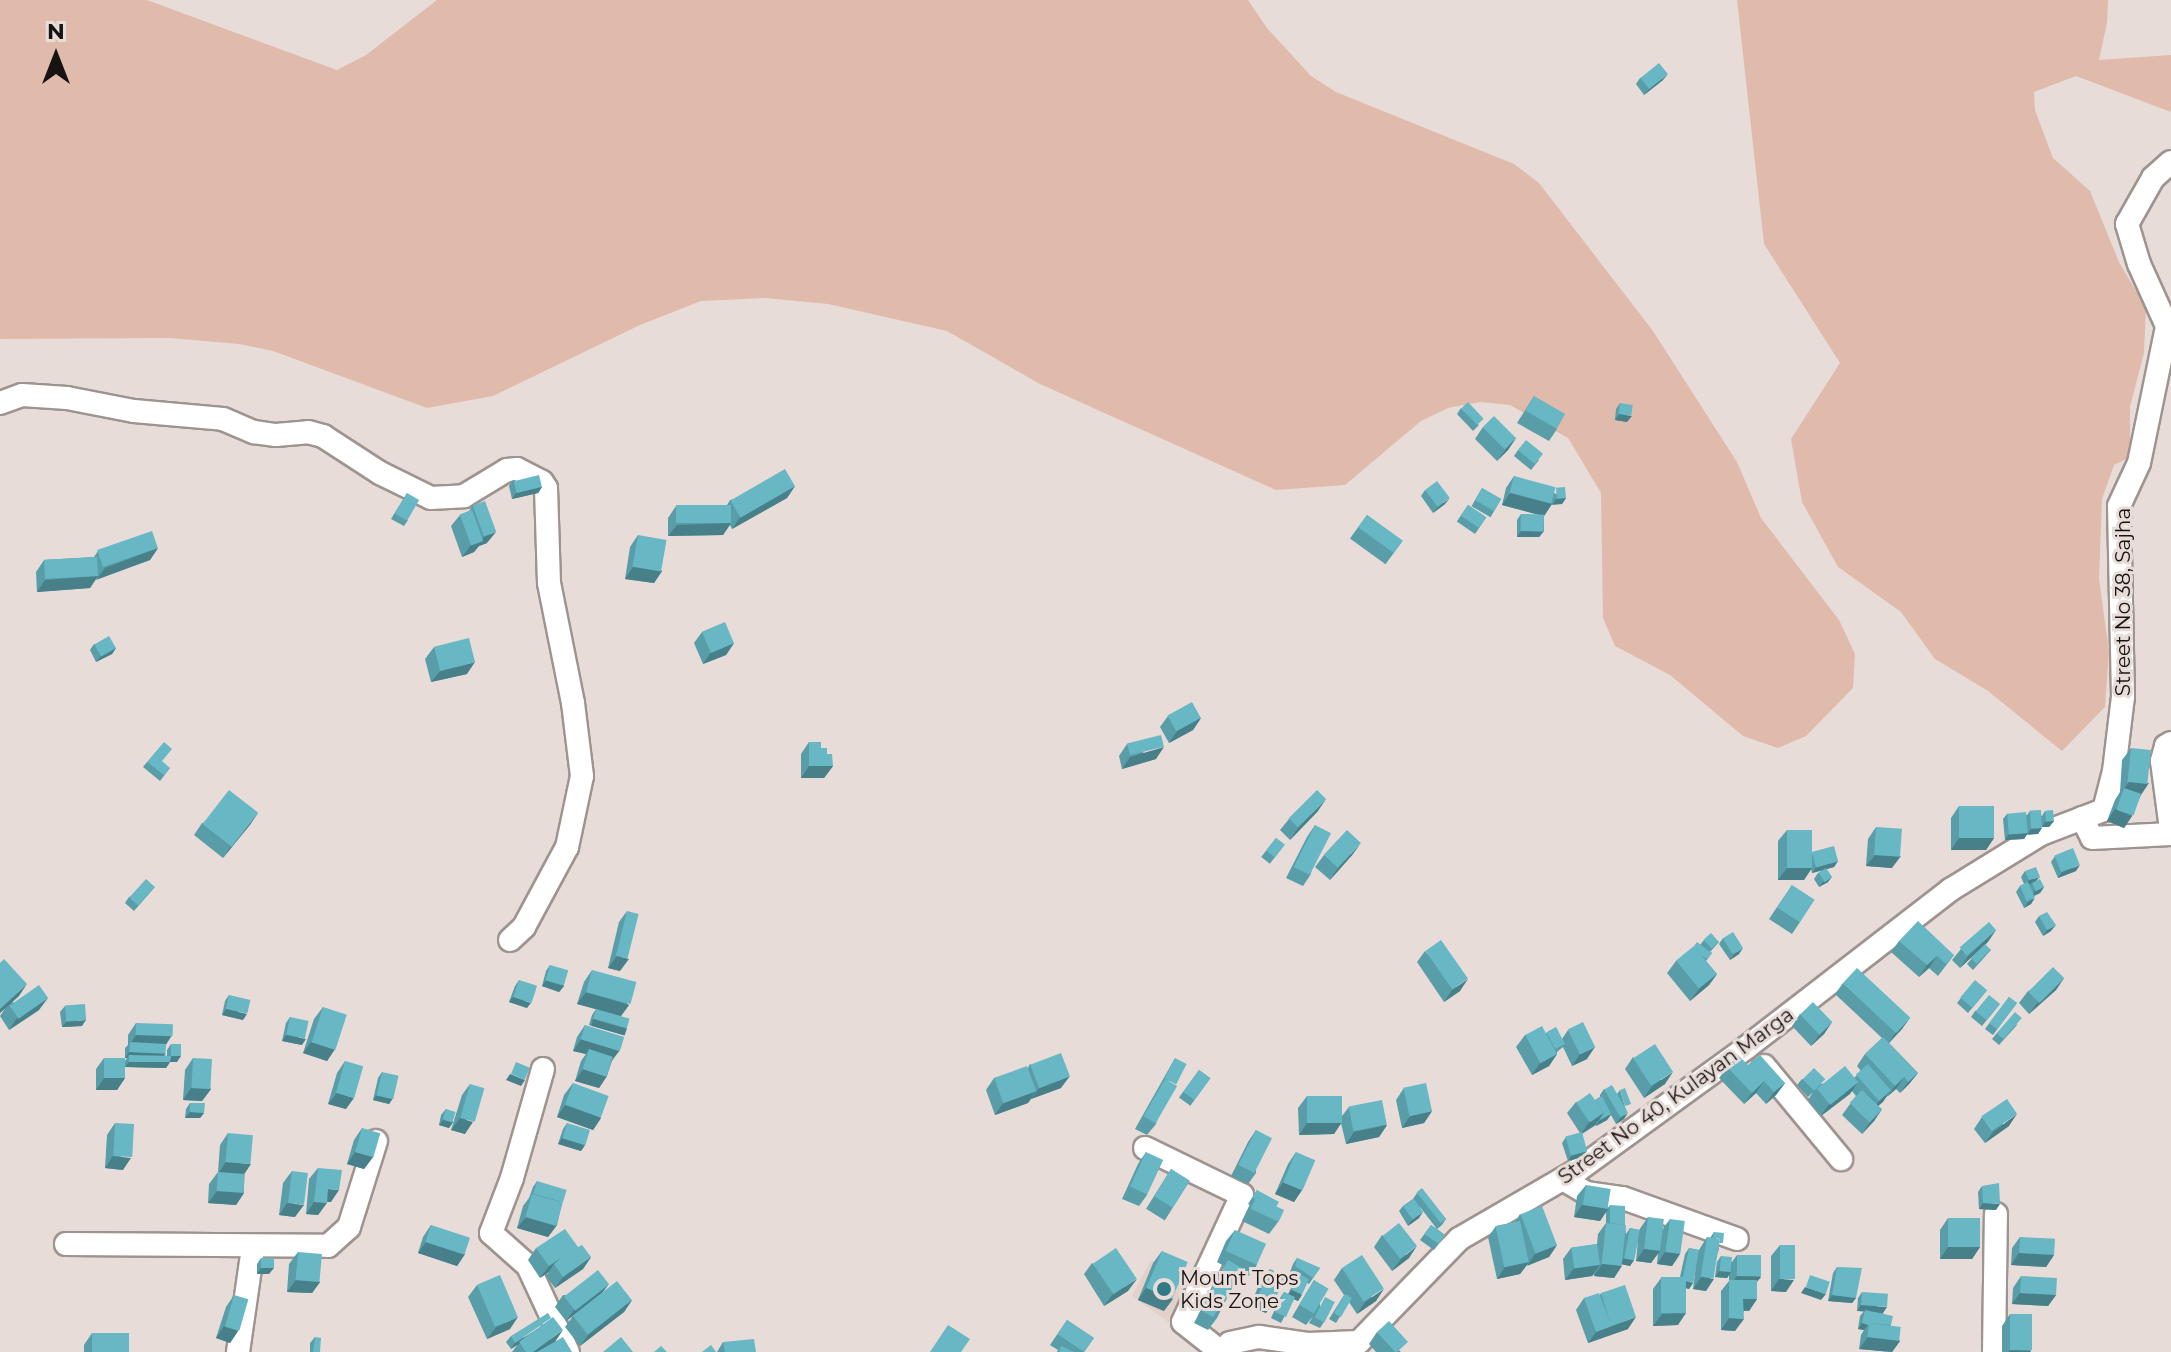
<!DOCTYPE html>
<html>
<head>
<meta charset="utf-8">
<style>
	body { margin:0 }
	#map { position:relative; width:2171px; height:1352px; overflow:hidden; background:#e8dcd8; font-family:Montserrat,sans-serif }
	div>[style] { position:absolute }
	.built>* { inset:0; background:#e3d0c8 }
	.green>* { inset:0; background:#e0bbab }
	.roads { filter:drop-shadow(2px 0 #9e948f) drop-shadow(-2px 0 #9e948f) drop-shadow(0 2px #9e948f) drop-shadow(0 -2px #9e948f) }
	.minor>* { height:22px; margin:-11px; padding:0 11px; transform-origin:11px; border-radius:11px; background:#fff }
	.wall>* { inset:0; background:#599da9; transform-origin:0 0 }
	.shaded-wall>* { inset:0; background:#48808a; transform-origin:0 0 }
	.building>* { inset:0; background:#67b7c5; transform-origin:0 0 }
	.dots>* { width:22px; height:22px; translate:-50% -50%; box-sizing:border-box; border:4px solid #e8dcd8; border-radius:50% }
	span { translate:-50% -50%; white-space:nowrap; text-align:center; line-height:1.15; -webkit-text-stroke:6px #e8dcd8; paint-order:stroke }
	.street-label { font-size:20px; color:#171312 }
	.poi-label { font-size:20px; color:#171312 }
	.left { translate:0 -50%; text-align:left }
	.north { position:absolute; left:16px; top:16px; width:80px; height:80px; -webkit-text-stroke:6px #e8dcd8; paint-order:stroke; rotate:0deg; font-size:22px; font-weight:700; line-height:32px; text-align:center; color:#171312 }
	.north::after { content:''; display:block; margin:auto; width:28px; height:36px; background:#171312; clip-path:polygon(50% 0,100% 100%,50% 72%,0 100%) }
</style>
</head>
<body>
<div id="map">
	<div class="built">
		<i style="clip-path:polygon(1151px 1260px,1196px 1281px,1174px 1326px,1132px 1296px)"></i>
	</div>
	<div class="green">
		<i style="clip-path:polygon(0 0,147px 0,337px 70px,366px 55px,437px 0,1248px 0,1267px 28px,1311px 76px,1336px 92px,1514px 164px,1539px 183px,1653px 331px,1737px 462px,1761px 518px,1839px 620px,1855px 654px,1853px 688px,1806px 736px,1778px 748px,1743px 736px,1670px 675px,1615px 646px,1603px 618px,1601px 493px,1568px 438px,1510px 405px,1480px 402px,1448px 408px,1421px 421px,1345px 485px,1276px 490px,1040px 384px,947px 331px,828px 304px,765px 298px,701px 301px,640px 325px,493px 396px,427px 408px,273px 351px,239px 344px,170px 338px,0 339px)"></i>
		<i style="clip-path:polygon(1737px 0,2108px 0,2107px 23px,2099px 60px,2171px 55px,2171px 112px,2076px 76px,2034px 92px,2035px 110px,2053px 158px,2090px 191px,2119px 262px,2146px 308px,2144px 353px,2130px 407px,2130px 457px,2114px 465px,2102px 499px,2099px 578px,2109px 652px,2105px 707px,2062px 751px,1988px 691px,1935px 659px,1901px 612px,1838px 567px,1802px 502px,1791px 439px,1840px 363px,1764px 244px)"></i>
	</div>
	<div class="roads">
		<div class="minor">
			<i style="left:0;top:403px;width:23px;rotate:-20deg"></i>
			<i style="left:22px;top:395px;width:45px;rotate:3.8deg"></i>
			<i style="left:67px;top:398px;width:68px;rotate:11deg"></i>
			<i style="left:134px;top:411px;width:89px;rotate:5.1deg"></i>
			<i style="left:223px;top:419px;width:34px;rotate:23deg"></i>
			<i style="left:254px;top:432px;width:22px;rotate:8deg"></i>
			<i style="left:276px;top:435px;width:32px;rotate:-5deg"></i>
			<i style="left:308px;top:432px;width:16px;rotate:15deg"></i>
			<i style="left:323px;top:436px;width:68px;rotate:33deg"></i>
			<i style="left:380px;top:473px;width:57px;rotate:26.1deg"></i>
			<i style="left:431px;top:498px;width:33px;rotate:-3deg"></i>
			<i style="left:464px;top:496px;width:50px;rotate:-31.2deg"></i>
			<i style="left:507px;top:470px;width:10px;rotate:-6deg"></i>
			<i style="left:517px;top:469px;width:28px;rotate:27deg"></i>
			<i style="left:542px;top:482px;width:7px;rotate:56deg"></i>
			<i style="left:546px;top:488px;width:95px;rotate:88.2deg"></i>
			<i style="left:549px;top:583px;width:122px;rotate:78.7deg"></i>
			<i style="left:573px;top:703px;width:74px;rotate:83deg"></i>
			<i style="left:582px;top:776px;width:73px;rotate:101.9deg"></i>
			<i style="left:567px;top:847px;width:91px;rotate:118.3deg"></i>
			<i style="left:524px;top:927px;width:19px;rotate:137deg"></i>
			<i style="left:2171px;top:743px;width:6px;rotate:149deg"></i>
			<i style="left:2166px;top:746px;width:16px;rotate:105deg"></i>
			<i style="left:2162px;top:761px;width:69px;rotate:82.5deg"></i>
			<i style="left:2082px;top:818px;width:22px;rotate:63deg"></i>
			<i style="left:2092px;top:838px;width:79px;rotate:-2.9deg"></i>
			<i style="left:1764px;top:1066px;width:121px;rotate:50.4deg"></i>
			<i style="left:543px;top:1069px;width:113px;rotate:105.9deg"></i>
			<i style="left:512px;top:1178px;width:59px;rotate:110.9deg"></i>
			<i style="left:491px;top:1233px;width:50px;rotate:41.7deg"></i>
			<i style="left:528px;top:1266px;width:95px;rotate:65.1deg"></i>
			<i style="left:1145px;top:1148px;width:108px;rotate:25.9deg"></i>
			<i style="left:1242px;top:1195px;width:140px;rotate:114.9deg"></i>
			<i style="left:1183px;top:1322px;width:48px;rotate:38.3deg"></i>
			<i style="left:1563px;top:1179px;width:27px;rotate:31deg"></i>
			<i style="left:1586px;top:1193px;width:37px;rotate:8deg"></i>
			<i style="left:1623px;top:1198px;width:121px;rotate:19.8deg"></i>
			<i style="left:66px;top:1244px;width:262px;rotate:0.4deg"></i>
			<i style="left:328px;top:1246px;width:28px;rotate:-42deg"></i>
			<i style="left:349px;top:1227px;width:90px;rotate:-72.6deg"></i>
			<i style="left:238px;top:1352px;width:105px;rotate:-81.8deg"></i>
			<i style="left:1223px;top:1352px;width:11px;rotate:-52deg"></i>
			<i style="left:1230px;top:1343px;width:30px;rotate:-12deg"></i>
			<i style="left:1259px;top:1337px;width:49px;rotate:8.1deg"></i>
			<i style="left:1308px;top:1344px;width:51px;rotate:-2.2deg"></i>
			<i style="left:1359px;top:1342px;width:144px;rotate:-45.8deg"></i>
			<i style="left:1459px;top:1239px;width:138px;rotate:-30.1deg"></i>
			<i style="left:1578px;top:1170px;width:209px;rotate:-36deg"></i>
			<i style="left:1747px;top:1047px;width:257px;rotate:-37.7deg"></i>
			<i style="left:1950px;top:890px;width:107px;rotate:-31.6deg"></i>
			<i style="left:2041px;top:834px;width:67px;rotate:-20.9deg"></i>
			<i style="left:2104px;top:810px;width:40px;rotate:-75.6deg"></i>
			<i style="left:2114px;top:771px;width:75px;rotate:-83.1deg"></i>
			<i style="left:2123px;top:697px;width:191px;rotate:-91.2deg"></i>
			<i style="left:2119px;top:506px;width:47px;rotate:-65.1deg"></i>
			<i style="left:2139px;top:463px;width:140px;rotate:-78.4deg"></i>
			<i style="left:2167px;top:326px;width:68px;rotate:-114.3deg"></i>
			<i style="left:2139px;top:264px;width:42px;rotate:-106.7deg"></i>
			<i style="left:2127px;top:224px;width:53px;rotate:-60.5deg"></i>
			<i style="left:2153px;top:178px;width:24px;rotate:-42deg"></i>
			<i style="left:1994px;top:1352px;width:138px;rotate:-89.2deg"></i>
		</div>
	</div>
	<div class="wall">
		<i style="clip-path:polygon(1640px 78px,1663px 80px,1644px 95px,1636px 84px)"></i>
		<i style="clip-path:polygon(1534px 396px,1557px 429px,1549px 441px,1517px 423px)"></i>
		<i style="clip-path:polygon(1620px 403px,1627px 422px,1615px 420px,1616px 409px)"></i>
		<i style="clip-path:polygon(1461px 408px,1479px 425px,1473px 431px,1457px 414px)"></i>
		<i style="clip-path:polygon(1483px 427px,1516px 438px,1508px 450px,1497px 461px,1475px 439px)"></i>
		<i style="clip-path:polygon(1518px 450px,1539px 460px,1531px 470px,1514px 456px)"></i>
		<i style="clip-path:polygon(1514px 476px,1566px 498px,1562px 504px,1552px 504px,1544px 516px,1544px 531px,1539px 537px,1517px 537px,1517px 520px,1521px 514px,1539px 515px,1502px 505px,1506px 488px)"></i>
		<i style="clip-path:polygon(513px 480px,542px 487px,538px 493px,512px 499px,509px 486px)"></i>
		<i style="clip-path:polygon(795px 486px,787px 498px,732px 529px,730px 525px,723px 535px,668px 536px,668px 518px,676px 506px,727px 505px,730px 500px)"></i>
		<i style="left:1482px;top:488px;width:22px;height:21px;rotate:30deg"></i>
		<i style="clip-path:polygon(1425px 490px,1445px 504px,1433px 513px,1421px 496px)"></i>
		<i style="clip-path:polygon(407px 493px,408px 520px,404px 526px,391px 519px)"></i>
		<i style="clip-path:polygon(473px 505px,487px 543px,479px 546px,474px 552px,462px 557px,451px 526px,460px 515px,469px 511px)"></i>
		<i style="left:1468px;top:505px;width:22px;height:20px;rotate:34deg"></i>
		<i style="left:1367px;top:515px;width:44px;height:29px;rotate:36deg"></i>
		<i style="clip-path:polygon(638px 535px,662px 571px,654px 583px,625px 579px,630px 547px)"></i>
		<i style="clip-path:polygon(158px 548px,150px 560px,96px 579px,90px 588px,37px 592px,36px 572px,44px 560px,94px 557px,98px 551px)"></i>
		<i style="clip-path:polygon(702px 632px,734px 643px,726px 655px,703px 664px,694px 643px)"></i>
		<i style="clip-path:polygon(94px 644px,116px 648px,112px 654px,96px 662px,90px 650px)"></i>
		<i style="clip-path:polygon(434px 647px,467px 674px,431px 682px,425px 659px)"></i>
		<i style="clip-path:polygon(1168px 716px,1201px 718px,1193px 730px,1169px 743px,1160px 727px)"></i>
		<i style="clip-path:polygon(809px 742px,821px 748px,827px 754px,833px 766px,824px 778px,801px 778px,801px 754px)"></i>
		<i style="clip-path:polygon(1127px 744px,1156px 759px,1122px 769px,1119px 756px)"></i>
		<i style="clip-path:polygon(2131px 748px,2141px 795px,2132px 816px,2124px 828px,2107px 821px,2115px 800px,2120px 792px,2122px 760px)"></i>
		<i style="clip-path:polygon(147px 762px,170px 768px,160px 781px,143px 767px)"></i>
		<i style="clip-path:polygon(1959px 806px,1994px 838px,1986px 850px,1951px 850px,1951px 818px)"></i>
		<i style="clip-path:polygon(1318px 811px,1290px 840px,1280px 830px,1289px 819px)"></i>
		<i style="clip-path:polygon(2030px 811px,2042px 816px,2045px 811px,2054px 821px,2049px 827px,2042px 827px,2038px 834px,2027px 834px,2024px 839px,2005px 840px,2003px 819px,2007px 814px,2027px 815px)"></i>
		<i style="clip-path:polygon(258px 813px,223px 858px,194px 835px,202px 823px)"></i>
		<i style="clip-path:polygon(1315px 825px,1311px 874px,1303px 886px,1286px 878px,1307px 837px)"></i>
		<i style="clip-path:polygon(1876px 827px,1892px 868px,1866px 866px,1868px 839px)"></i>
		<i style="clip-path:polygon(1787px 830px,1812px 852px,1838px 861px,1834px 867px,1827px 869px,1828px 882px,1819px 887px,1814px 879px,1818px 873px,1824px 870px,1812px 873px,1811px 869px,1804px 880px,1778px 880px,1778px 841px)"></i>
		<i style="left:1276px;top:838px;width:11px;height:24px;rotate:38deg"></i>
		<i style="clip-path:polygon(1353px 854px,1330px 880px,1315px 867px,1324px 855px)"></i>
		<i style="clip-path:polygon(2055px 856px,2076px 871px,2058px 878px,2051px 862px)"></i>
		<i style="clip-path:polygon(2025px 871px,2044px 887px,2040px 893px,2034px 896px,2031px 904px,2024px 908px,2016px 892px,2020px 886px,2024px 884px,2021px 877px)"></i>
		<i style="clip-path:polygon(1792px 885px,1800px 922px,1792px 934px,1769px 919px)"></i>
		<i style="clip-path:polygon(155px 887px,134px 911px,125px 903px,129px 897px)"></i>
		<i style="clip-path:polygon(627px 911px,620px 971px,608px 968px,619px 922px)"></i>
		<i style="clip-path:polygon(2039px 916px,2051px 931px,2043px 936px,2035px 922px)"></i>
		<i style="clip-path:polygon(1996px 930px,1985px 945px,1991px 950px,1973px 970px,1967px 964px,1980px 949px,1960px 968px,1952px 960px,1961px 949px)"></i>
		<i style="clip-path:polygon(1723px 938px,1739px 954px,1730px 960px,1719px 944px)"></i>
		<i style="clip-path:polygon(1704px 940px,1719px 942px,1710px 952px,1712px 953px,1706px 961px,1717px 974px,1709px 985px,1690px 1001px,1667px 973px,1676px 961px,1700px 945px)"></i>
		<i style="clip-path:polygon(1899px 941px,1954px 955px,1938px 976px,1929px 968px,1919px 977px,1891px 952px)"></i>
		<i style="clip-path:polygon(1425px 951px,1460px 991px,1444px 1002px,1417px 962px)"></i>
		<i style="clip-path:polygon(0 963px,19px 996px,12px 1002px,39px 1010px,9px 1030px,0 1016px,6px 1007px,0 1013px)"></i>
		<i style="clip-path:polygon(550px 965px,564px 986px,559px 992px,542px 986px,546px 971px)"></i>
		<i style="clip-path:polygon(592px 970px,629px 1005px,621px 1016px,627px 1029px,623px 1035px,589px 1025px,592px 1015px,596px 1009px,577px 1004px,584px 982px)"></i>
		<i style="clip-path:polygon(2064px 978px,2056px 990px,2029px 1014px,2019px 1003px,2028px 991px)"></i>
		<i style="clip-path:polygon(519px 980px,527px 1008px,509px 1002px,515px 986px)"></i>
		<i style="clip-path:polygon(1843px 983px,1902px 1029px,1889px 1043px,1918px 1073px,1909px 1084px,1900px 1093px,1896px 1089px,1886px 1097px,1878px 1106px,1882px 1109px,1874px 1121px,1862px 1134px,1842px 1115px,1856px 1096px,1852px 1091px,1821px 1116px,1808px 1100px,1813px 1092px,1808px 1097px,1797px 1085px,1802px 1079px,1821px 1084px,1854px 1078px,1861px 1071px,1857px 1066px,1865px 1054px,1882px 1038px,1835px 994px)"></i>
		<i style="clip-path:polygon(1987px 990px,1968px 1013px,1957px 1003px,1961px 998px)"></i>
		<i style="clip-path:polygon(229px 995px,243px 1020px,222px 1015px,225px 1001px)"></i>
		<i style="left:2009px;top:997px;width:10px;height:40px;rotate:37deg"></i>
		<i style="clip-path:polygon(2000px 1004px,1982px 1026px,1971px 1017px,1975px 1011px)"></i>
		<i style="clip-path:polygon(65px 1006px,82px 1026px,62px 1027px,60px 1012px)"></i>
		<i style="clip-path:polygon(323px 1007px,335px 1049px,327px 1061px,303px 1053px,314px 1019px)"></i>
		<i style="clip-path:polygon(1800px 1014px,1832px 1022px,1824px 1034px,1811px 1046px,1792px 1026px)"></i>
		<i style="clip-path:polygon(290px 1017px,302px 1045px,282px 1041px,286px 1023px)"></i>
		<i style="clip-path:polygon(136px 1023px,172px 1035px,166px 1045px,164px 1055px,167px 1056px,167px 1050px,171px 1044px,177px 1062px,170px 1062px,166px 1068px,125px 1067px,125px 1061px,127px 1058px,125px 1058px,125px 1048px,128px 1045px,128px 1035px)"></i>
		<i style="clip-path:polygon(2018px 1024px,1999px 1045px,1992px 1039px,1997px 1033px)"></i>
		<i style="clip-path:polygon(585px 1025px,612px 1061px,607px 1076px,599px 1088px,575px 1081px,581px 1061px,586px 1054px,573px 1051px,577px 1037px)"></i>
		<i style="clip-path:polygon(1568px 1030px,1587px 1059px,1572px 1066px,1563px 1047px,1557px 1052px,1557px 1054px,1549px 1066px,1532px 1075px,1516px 1047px,1525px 1035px,1546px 1033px,1562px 1039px)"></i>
		<i style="clip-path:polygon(1633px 1057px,1665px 1084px,1644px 1098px,1625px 1069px)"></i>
		<i style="clip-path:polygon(104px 1058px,125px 1078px,117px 1090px,96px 1090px,96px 1069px)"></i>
		<i style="clip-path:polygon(193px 1058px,211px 1089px,202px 1101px,183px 1100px,185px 1070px)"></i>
		<i style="clip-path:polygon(1175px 1058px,1156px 1124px,1147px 1135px,1135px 1129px)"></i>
		<i style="clip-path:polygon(345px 1061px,346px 1109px,328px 1104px,337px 1073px)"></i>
		<i style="clip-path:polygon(1030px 1064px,1061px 1088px,1031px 1099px,1028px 1103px,995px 1115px,986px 1090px,994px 1078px,1028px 1068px)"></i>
		<i style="clip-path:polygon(1748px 1065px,1785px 1083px,1776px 1095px,1766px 1104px,1756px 1093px,1744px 1104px,1719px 1078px,1727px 1067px)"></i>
		<i style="left:1199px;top:1070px;width:14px;height:34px;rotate:36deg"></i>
		<i style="clip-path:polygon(382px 1072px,393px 1098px,389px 1104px,373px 1100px,378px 1078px)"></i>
		<i style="clip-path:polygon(573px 1083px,601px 1118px,593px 1130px,557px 1117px,564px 1095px)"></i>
		<i style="clip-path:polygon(470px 1084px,465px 1134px,451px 1130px,462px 1095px)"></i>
		<i style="clip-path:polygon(1404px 1088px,1432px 1111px,1424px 1123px,1402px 1128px,1396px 1100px)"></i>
		<i style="clip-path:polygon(1604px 1089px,1617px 1094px,1620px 1090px,1626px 1110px,1624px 1119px,1616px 1124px,1611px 1115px,1607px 1120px,1596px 1126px,1596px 1125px,1582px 1134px,1583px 1157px,1568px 1161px,1562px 1143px,1566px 1137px,1580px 1133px,1567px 1113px,1576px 1102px,1595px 1100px,1600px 1097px,1600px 1095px)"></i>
		<i style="clip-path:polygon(1307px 1096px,1342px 1116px,1349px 1107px,1387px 1125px,1379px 1137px,1346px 1144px,1341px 1123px,1334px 1134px,1299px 1135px,1298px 1108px)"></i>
		<i style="clip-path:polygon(190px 1103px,204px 1113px,200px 1118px,185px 1118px,186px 1109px)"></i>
		<i style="clip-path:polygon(446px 1109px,453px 1122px,449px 1128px,439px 1125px,441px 1115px)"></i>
		<i style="clip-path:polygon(1982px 1117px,2009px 1126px,1985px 1143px,1974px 1129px)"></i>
		<i style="clip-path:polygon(115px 1123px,123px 1170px,105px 1168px,107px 1135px)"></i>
		<i style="clip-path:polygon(567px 1123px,585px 1145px,581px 1151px,558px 1144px,563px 1129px)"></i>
		<i style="clip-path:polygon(362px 1128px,373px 1157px,364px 1169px,347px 1164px,354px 1140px)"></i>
		<i style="clip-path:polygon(1256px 1130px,1256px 1173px,1248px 1184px,1231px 1176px,1248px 1142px)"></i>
		<i style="clip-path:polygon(228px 1133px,244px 1174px,244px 1193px,236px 1205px,208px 1203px,209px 1184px,218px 1172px,220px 1145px)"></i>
		<i style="clip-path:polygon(1146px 1152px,1147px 1195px,1139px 1206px,1122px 1199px,1138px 1164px)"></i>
		<i style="clip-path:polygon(1296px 1152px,1302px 1190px,1294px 1202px,1275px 1194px,1288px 1164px)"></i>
		<i style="clip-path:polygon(318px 1168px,331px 1202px,327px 1202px,318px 1215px,306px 1214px,309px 1179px)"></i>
		<i style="left:1171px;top:1169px;width:22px;height:47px;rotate:32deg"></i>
		<i style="clip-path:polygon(292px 1171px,295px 1217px,279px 1215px,283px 1183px)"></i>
		<i style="clip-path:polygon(537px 1181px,562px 1203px,557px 1225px,548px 1237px,517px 1228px,523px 1206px,529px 1198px,533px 1187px)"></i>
		<i style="clip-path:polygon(1586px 1185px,1608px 1208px,1610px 1205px,1625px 1225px,1626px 1234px,1630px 1228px,1639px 1230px,1648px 1217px,1662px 1230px,1670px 1219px,1680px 1254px,1672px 1266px,1657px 1264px,1658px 1253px,1651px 1263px,1636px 1261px,1638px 1240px,1634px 1260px,1630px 1266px,1622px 1264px,1614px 1278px,1594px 1276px,1594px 1274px,1592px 1276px,1565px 1280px,1563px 1259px,1571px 1248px,1597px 1244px,1598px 1234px,1606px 1223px,1606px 1212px,1600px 1221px,1574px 1217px,1577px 1196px)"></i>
		<i style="clip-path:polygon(1982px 1186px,1996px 1210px,1979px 1209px,1978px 1192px)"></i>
		<i style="clip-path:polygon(1257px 1190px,1276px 1207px,1278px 1222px,1269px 1234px,1242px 1221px,1250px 1205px,1248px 1204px)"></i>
		<i style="clip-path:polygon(1417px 1193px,1446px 1219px,1442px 1225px,1437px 1229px,1445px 1235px,1434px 1250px,1420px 1240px,1431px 1225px,1437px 1229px,1420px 1207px,1419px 1218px,1408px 1226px,1399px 1211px,1403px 1206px,1413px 1199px)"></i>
		<i style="clip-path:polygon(1520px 1214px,1557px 1245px,1549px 1257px,1527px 1265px,1520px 1274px,1497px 1279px,1488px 1237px,1496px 1226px,1515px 1222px)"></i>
		<i style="clip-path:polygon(1948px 1218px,1980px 1247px,1972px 1259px,1940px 1259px,1940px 1230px)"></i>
		<i style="clip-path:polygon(431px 1225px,465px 1254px,457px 1266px,418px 1253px,423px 1237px)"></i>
		<i style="clip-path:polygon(1235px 1230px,1257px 1265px,1249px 1276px,1240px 1272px,1217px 1318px,1208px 1330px,1194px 1323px,1224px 1266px,1217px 1262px,1226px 1241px)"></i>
		<i style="clip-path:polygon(1714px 1232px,1719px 1249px,1706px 1291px,1693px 1289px,1696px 1265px,1693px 1283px,1689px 1289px,1686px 1288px,1678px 1325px,1653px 1326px,1653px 1289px,1661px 1278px,1680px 1277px,1685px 1254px,1689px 1248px,1699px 1250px,1707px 1237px,1710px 1238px)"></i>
		<i style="clip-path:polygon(1382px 1235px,1409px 1258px,1392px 1271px,1374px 1247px)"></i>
		<i style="clip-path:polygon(2020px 1237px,2054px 1255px,2046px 1267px,2011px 1265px,2012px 1248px)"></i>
		<i style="clip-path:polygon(1780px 1245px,1786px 1292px,1771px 1291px,1771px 1256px)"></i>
		<i style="clip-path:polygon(536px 1248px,591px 1257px,583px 1269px,555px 1288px,546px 1276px,549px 1272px,540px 1278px,528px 1260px)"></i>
		<i style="clip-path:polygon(1162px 1251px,1164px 1311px,1138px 1300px,1153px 1263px)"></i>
		<i style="clip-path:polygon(298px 1252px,320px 1282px,312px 1293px,287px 1292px,289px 1264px)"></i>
		<i style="clip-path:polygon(1737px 1255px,1761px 1277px,1757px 1281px,1757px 1299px,1749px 1311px,1744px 1311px,1735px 1331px,1721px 1330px,1721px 1291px,1729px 1281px,1729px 1275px,1727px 1278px,1715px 1277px,1717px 1262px,1721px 1256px,1732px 1262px)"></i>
		<i style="clip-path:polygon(261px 1258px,269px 1274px,257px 1274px,257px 1264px)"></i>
		<i style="clip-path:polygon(1297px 1258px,1320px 1268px,1309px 1284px,1307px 1283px,1298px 1301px,1294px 1299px,1281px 1323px,1271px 1318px,1280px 1298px,1284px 1292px,1288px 1294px,1297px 1276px,1290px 1272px,1293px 1264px)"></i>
		<i style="clip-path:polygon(1092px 1263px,1128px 1291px,1104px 1306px,1084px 1274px)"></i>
		<i style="clip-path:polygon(1837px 1267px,1856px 1298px,1852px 1303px,1828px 1301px,1833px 1273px)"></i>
		<i style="clip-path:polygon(1342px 1268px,1376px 1301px,1357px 1314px,1349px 1302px,1336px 1323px,1329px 1319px,1344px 1295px,1334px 1280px)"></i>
		<i style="clip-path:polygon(1270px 1269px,1266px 1313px,1250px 1306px,1261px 1280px)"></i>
		<i style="clip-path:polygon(2021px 1276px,2056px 1295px,2048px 1306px,2012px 1304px,2013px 1288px)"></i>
		<i style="clip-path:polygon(1314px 1280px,1324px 1322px,1320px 1328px,1309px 1323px,1313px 1316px,1306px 1325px,1292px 1317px)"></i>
		<i style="clip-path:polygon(477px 1285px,510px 1329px,487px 1339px,468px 1297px)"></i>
		<i style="clip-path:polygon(1862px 1292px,1883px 1313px,1900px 1341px,1892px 1352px,1859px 1349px,1861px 1335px,1864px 1330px,1858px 1329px,1860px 1316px,1864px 1311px,1857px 1311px,1858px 1298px)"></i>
		<i style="clip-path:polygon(1601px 1293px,1628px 1329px,1588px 1343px,1576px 1310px,1584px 1298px,1600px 1295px)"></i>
		<i style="clip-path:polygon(234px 1295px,238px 1331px,230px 1343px,216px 1338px,226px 1307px)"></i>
		<i style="clip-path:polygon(563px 1295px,632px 1300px,624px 1312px,580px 1346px,565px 1327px,573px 1316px,566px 1321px,555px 1307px)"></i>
		<i style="clip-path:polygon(2010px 1314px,2031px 1351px,2030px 1352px,2002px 1352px,2002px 1326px)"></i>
		<i style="clip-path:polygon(1067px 1320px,1094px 1338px,1084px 1352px,1057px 1352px,1058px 1350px,1050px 1345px)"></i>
		<i style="clip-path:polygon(1377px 1332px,1401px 1352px,1376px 1352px,1369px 1344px)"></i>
		<i style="clip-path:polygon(92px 1333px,129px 1352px,84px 1352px,84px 1345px)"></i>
		<i style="clip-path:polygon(511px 1336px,556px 1341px,572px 1352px,512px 1352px,518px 1344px,511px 1349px,506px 1342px)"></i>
		<i style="clip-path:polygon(315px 1337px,320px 1352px,310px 1352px,310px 1343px)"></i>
		<i style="clip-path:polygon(723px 1342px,756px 1352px,717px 1352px)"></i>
	</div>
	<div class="shaded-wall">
		<i style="clip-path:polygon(1668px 74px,1663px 80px,1644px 95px,1649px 89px)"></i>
		<i style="clip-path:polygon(1619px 414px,1632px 416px,1627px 422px,1615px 420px)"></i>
		<i style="clip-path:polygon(1516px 438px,1508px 450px,1497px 461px,1506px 449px)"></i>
		<i style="clip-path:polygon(795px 486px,787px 498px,732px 529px,740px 517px)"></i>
		<i style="clip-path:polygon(542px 487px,538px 493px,512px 499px,516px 493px)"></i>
		<i style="clip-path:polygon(1510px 493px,1552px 504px,1544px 516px,1502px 505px)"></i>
		<i style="clip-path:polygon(1450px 498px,1445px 504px,1433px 513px,1438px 507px)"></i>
		<i style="clip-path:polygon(1566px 498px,1562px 504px,1552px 505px,1556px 499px)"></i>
		<i style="clip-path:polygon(731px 523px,723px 535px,668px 536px,677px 525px)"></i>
		<i style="clip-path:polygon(1521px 531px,1544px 531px,1539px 537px,1517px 537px)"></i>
		<i style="clip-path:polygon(496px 532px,487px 543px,479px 546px,474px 552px,462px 557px,471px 545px,480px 542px,484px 536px)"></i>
		<i style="clip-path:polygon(158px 548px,150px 560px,96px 580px,105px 568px)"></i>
		<i style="clip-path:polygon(633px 567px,662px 571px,654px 583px,625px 579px)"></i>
		<i style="clip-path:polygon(98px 576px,90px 588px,37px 592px,45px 580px)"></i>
		<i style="clip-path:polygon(734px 643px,726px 655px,703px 664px,711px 652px)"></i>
		<i style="clip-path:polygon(116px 648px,112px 654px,96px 662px,101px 656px)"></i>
		<i style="clip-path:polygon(475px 662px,467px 674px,431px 682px,440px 671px)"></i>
		<i style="clip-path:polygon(1201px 718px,1193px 730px,1169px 743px,1177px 731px)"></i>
		<i style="clip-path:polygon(1164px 747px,1156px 759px,1122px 769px,1130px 757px)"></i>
		<i style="clip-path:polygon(809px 766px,833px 766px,824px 778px,801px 778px)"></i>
		<i style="clip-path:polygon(2129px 782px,2149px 783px,2141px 795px,2122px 791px)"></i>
		<i style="clip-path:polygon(1326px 799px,1318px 811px,1290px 840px,1298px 828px)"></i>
		<i style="clip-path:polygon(2115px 809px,2132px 816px,2124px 828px,2107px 821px)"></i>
		<i style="clip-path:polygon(258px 813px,250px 825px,223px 858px,231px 846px)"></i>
		<i style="clip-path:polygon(2046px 821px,2054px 821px,2049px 827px,2042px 827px)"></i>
		<i style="clip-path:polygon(2042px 828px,2038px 834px,2027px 835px,2031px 829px)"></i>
		<i style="clip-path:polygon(2028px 833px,2024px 839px,2005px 840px,2009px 834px)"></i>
		<i style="clip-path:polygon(1959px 838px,1994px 838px,1986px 850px,1951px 850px)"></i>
		<i style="clip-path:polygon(1361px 843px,1353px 854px,1330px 880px,1338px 868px)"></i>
		<i style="clip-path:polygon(1875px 855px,1901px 856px,1892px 868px,1866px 866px)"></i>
		<i style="clip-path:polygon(1838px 861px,1834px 867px,1812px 873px,1816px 867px)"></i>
		<i style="clip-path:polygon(2080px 865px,2076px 871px,2058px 878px,2062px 872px)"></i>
		<i style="clip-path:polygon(1787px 868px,1812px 868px,1804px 880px,1778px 880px)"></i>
		<i style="clip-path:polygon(1832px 877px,1828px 882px,1819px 887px,1823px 882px)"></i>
		<i style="clip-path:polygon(2040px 877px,2035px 882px,2025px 886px,2029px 880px)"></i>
		<i style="clip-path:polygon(2044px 887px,2040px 893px,2031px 897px,2035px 891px)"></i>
		<i style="clip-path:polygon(2035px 898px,2031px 904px,2024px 908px,2028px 902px)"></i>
		<i style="clip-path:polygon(2056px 925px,2051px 931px,2043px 936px,2047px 930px)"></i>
		<i style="clip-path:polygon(1996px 930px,1988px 942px,1960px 968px,1968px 956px)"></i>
		<i style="clip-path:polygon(1743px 948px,1739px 954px,1730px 960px,1734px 954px)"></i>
		<i style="clip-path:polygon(617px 956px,629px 959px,620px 971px,608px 968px)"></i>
		<i style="clip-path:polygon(1937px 956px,1929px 968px,1919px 977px,1927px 965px)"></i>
		<i style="clip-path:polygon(1717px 974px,1709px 985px,1690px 1001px,1699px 989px)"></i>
		<i style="clip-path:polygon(2064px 978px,2056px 990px,2029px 1014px,2038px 1002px)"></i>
		<i style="clip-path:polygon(1468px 979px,1460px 991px,1444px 1002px,1452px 990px)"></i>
		<i style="clip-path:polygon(546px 980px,564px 986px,559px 992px,542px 986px)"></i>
		<i style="clip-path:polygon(27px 984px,19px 996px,0 1013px,0 1009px)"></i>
		<i style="clip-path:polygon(586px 992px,629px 1005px,621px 1016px,577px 1004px)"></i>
		<i style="clip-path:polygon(513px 997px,531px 1003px,527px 1008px,509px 1002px)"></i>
		<i style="clip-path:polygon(48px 998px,39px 1010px,9px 1030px,17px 1018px)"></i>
		<i style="clip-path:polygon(226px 1009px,247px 1014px,243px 1020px,222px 1015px)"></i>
		<i style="clip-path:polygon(1910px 1018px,1902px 1029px,1888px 1044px,1896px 1032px)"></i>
		<i style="left:593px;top:1019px;width:35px;height:7px;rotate:16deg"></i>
		<i style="clip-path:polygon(86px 1020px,82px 1026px,62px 1027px,66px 1022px)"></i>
		<i style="clip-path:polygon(1832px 1022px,1824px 1034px,1811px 1046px,1820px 1034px)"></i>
		<i style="clip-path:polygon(136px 1035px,172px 1035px,164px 1047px,130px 1044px)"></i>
		<i style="clip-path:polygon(286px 1035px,306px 1039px,302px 1045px,282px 1041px)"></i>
		<i style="clip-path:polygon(581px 1039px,620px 1050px,611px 1062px,589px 1049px,586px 1054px,573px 1051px)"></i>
		<i style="clip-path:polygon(311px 1042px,335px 1049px,327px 1061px,303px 1053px)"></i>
		<i style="clip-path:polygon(1595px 1047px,1587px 1059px,1572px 1066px,1580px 1054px)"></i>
		<i style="clip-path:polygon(129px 1052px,166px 1053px,161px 1059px,129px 1055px,127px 1058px,125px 1058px)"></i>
		<i style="clip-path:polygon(1557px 1054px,1549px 1066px,1532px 1075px,1540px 1063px)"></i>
		<i style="clip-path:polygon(172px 1056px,181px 1056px,177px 1062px,168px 1062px)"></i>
		<i style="clip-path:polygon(129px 1062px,170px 1062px,166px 1068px,125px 1067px)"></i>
		<i style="clip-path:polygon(583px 1069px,607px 1076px,599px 1088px,575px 1081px)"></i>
		<i style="clip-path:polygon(1673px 1072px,1665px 1084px,1644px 1098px,1652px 1086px)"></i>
		<i style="clip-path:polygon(1918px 1073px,1909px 1084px,1900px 1093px,1908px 1082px)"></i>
		<i style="clip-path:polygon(510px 1074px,525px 1080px,521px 1086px,506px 1080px)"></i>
		<i style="clip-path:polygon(1070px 1076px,1061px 1088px,1031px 1099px,1039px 1088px)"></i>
		<i style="clip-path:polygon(1904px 1077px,1896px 1089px,1887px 1097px,1895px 1086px)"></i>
		<i style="clip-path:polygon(104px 1078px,125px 1078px,117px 1090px,96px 1090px)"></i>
		<i style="clip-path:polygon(1764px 1081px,1756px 1093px,1744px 1104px,1752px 1093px)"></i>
		<i style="clip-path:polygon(1858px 1082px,1850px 1094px,1821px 1116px,1829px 1104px)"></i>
		<i style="clip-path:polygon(1785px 1083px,1776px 1095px,1766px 1104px,1774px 1092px)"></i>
		<i style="clip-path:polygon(191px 1088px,211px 1089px,202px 1101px,183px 1100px)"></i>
		<i style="clip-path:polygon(1891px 1090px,1883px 1102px,1871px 1112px,1879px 1101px)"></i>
		<i style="clip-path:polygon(1036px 1091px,1028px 1103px,995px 1115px,1003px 1103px)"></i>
		<i style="clip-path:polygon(337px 1093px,354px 1098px,346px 1109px,328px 1104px)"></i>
		<i style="clip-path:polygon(377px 1095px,393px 1098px,389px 1104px,373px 1100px)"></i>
		<i style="clip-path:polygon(565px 1105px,601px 1118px,593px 1130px,557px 1117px)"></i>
		<i style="clip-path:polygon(1882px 1109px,1874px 1121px,1862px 1134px,1870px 1122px)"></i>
		<i style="clip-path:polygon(1432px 1111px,1424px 1123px,1402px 1128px,1410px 1116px)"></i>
		<i style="clip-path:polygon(190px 1112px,204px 1113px,200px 1118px,185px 1118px)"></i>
		<i style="clip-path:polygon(1604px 1113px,1595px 1125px,1581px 1134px,1589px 1122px)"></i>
		<i style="clip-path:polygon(1628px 1113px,1624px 1119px,1616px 1124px,1620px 1118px)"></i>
		<i style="clip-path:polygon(1611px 1114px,1607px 1120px,1596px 1126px,1600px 1120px)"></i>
		<i style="clip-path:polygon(2017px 1114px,2009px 1126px,1985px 1143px,1993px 1132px)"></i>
		<i style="clip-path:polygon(460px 1118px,473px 1122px,465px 1134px,451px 1130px)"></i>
		<i style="clip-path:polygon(443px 1120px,453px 1122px,449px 1128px,439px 1125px)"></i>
		<i style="clip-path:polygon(1342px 1122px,1334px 1134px,1299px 1135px,1307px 1123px)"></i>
		<i style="clip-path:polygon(1387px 1125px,1379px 1137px,1346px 1144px,1354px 1132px)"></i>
		<i style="clip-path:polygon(562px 1138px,585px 1145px,581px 1151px,558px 1144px)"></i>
		<i style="clip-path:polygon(1587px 1151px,1583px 1157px,1568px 1161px,1572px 1155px)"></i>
		<i style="clip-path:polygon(355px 1152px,373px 1157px,364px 1169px,347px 1164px)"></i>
		<i style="clip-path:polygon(113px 1156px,131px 1158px,123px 1170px,105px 1168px)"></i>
		<i style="clip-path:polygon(226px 1162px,251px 1164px,243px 1176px,218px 1174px)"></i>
		<i style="clip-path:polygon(1283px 1182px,1302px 1190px,1294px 1202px,1275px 1194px)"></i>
		<i style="clip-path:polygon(328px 1189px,339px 1190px,331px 1202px,320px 1201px)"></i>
		<i style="clip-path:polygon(217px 1191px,244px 1193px,236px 1205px,208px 1203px)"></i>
		<i style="clip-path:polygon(314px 1202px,327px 1203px,318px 1215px,306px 1214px)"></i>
		<i style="clip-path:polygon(287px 1203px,304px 1205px,295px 1217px,279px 1215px)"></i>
		<i style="clip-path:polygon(1983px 1203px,2000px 1204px,1996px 1210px,1979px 1209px)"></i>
		<i style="clip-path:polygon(1582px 1205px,1608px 1209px,1600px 1221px,1574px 1217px)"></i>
		<i style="clip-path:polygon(1423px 1212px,1419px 1218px,1408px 1226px,1412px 1220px)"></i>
		<i style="clip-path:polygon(526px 1217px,557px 1225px,548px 1237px,517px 1228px)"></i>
		<i style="clip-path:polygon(426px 1242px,465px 1254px,457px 1266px,418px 1253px)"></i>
		<i style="clip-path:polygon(1557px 1245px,1549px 1257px,1527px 1266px,1535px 1254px)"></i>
		<i style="clip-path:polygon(1417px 1246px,1409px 1258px,1392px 1271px,1401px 1259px)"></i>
		<i style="clip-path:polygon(1948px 1247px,1980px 1247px,1972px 1259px,1940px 1259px)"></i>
		<i style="clip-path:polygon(1644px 1249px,1660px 1251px,1651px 1263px,1636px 1261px)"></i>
		<i style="clip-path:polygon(1665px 1252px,1680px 1254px,1672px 1266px,1657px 1264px)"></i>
		<i style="clip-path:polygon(2019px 1253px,2054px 1255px,2046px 1267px,2011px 1265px)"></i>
		<i style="clip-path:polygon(562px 1257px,554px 1264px,549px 1272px,540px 1278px,549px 1266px)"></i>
		<i style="clip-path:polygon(591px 1257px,583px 1269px,555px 1288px,563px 1277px)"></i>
		<i style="clip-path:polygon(1624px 1258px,1634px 1260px,1630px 1266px,1620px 1264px)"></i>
		<i style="clip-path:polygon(1529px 1262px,1520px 1274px,1497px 1279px,1505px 1267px)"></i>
		<i style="clip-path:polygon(1602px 1264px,1622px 1266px,1614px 1278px,1594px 1276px)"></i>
		<i style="clip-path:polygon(1600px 1265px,1592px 1276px,1565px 1280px,1574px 1268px)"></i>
		<i style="clip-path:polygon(261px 1268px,274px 1268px,269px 1274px,257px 1274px)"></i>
		<i style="clip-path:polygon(1719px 1271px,1731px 1272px,1727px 1278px,1715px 1277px)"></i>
		<i style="clip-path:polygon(1737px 1276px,1761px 1277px,1752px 1288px,1728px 1288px)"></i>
		<i style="clip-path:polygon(1701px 1277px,1714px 1279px,1706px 1291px,1693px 1289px)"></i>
		<i style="clip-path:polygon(1137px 1279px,1128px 1291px,1104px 1306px,1113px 1294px)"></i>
		<i style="clip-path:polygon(1779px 1279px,1794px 1280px,1786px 1292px,1771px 1291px)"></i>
		<i style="clip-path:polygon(296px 1280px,320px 1282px,312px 1293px,287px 1292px)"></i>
		<i style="clip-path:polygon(1682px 1281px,1693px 1283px,1689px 1289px,1678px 1286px)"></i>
		<i style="clip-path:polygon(609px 1284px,600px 1296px,566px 1321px,574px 1310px)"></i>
		<i style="clip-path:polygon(1805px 1287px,1826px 1294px,1821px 1300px,1801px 1293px)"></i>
		<i style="clip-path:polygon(1146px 1288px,1173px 1299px,1164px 1311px,1138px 1300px)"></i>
		<i style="clip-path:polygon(1384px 1289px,1376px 1301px,1357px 1314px,1365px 1302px)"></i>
		<i style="clip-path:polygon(1292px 1290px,1302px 1295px,1298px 1301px,1287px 1296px)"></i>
		<i style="clip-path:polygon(2020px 1293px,2056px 1295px,2048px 1306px,2012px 1304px)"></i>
		<i style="clip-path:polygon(1259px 1294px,1274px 1301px,1266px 1313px,1250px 1306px)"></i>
		<i style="clip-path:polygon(1832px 1295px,1856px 1298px,1852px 1303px,1828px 1301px)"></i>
		<i style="clip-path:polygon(1743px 1299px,1757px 1299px,1749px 1311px,1735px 1310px)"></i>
		<i style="clip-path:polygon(632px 1300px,624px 1312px,580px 1346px,588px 1335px)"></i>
		<i style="clip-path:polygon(1861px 1305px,1887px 1307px,1883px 1313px,1857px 1311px)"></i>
		<i style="clip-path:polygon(1686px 1313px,1678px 1325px,1653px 1326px,1662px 1314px)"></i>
		<i style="clip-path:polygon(518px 1317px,510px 1329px,487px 1339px,496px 1327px)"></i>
		<i style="clip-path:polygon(1636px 1317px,1628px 1329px,1588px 1343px,1596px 1332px)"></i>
		<i style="clip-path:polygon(1729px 1318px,1744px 1319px,1735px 1331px,1721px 1330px)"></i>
		<i style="clip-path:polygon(552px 1320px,548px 1326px,511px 1349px,515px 1343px)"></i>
		<i style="clip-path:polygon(1862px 1323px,1868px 1325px,1864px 1330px,1858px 1329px)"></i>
		<i style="clip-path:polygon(224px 1326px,238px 1331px,230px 1343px,216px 1338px)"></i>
		<i style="clip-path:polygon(563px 1330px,555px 1342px,541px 1352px,533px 1352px)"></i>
		<i style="clip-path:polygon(1868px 1337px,1900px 1341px,1892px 1352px,1859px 1349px)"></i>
		<i style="clip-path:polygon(2010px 1350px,2031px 1351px,2030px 1352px,2008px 1352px)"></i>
	</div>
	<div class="building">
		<i style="left:1659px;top:63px;width:14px;height:24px;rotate:51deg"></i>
		<i style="left:1534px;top:396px;width:36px;height:17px;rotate:30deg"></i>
		<i style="left:1468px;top:402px;width:23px;height:9px;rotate:47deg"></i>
		<i style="left:1620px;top:403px;width:13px;height:11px;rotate:9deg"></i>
		<i style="left:1494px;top:416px;width:31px;height:16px;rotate:45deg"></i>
		<i style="left:1526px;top:440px;width:22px;height:13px;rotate:39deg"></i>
		<i style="left:785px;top:469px;width:20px;height:63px;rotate:60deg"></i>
		<i style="left:539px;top:475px;width:12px;height:26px;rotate:76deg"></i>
		<i style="left:1514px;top:476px;width:43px;height:17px;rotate:15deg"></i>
		<i style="left:1437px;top:481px;width:21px;height:15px;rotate:53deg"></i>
		<i style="left:1565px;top:487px;width:11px;height:9px;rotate:85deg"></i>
		<i style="left:1482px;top:488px;width:22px;height:14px;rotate:30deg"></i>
		<i style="left:407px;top:493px;width:14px;height:24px;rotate:30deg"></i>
		<i style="left:485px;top:501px;width:33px;height:13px;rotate:70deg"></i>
		<i style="left:731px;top:505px;width:18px;height:55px;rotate:90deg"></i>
		<i style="left:1468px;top:505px;width:22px;height:13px;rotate:34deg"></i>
		<i style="left:472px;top:510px;width:33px;height:13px;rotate:70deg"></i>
		<i style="left:1521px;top:514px;width:23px;height:17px;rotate:2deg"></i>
		<i style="left:1367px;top:515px;width:44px;height:15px;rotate:36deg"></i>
		<i style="left:152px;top:531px;width:18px;height:58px;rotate:71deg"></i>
		<i style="left:638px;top:535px;width:29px;height:32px;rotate:10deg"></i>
		<i style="left:97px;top:557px;width:19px;height:53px;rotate:87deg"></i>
		<i style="left:725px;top:622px;width:23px;height:25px;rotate:67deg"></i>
		<i style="left:109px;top:636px;width:14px;height:17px;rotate:60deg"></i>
		<i style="left:469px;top:638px;width:25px;height:36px;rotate:76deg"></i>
		<i style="left:1192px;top:702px;width:18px;height:28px;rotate:61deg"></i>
		<i style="left:1161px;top:735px;width:12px;height:35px;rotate:76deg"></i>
		<i style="clip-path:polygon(164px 742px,172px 749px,162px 761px,170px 768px,164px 775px,147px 762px)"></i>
		<i style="clip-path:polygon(809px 742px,821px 742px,821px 754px,832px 754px,833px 766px,809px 766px)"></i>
		<i style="left:821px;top:748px;width:6px;height:6px"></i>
		<i style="left:2131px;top:748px;width:20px;height:34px;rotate:6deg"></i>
		<i style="left:2124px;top:788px;width:18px;height:23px;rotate:19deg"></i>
		<i style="left:229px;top:790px;width:37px;height:43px;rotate:38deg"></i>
		<i style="left:1317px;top:790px;width:13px;height:40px;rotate:45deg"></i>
		<i style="left:1959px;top:806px;width:35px;height:32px"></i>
		<i style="left:2041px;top:810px;width:18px;height:11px;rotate:87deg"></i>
		<i style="left:2053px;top:810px;width:11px;height:8px;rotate:85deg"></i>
		<i style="left:2026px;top:812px;width:21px;height:19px;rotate:85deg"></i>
		<i style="left:1315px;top:825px;width:18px;height:47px;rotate:27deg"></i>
		<i style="left:1876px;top:827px;width:26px;height:28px;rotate:4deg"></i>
		<i style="left:1347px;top:830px;width:19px;height:34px;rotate:43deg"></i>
		<i style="left:1787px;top:830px;width:25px;height:38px"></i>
		<i style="left:1276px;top:838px;width:11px;height:16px;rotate:38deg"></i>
		<i style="left:1834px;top:846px;width:16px;height:23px;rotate:75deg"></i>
		<i style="left:2073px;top:848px;width:18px;height:20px;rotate:68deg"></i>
		<i style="clip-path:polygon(2036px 867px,2040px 877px,2029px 880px,2025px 871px)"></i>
		<i style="left:1826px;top:868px;width:11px;height:9px;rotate:56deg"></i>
		<i style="left:146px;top:879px;width:12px;height:25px;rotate:42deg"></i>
		<i style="left:2040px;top:879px;width:9px;height:9px;rotate:63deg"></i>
		<i style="left:2028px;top:882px;width:17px;height:9px;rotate:66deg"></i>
		<i style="left:1792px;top:885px;width:27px;height:27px;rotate:33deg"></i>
		<i style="left:627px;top:911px;width:12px;height:46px;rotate:14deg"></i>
		<i style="clip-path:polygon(2047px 912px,2056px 925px,2047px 930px,2039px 916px)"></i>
		<i style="clip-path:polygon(1918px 921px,1954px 955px,1946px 964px,1937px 956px,1927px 965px,1899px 941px)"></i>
		<i style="left:1989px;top:922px;width:11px;height:39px;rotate:49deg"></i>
		<i style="left:1733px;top:932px;width:19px;height:12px;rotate:58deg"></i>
		<i style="left:1711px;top:933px;width:12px;height:10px;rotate:48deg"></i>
		<i style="left:1441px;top:940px;width:47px;height:19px;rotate:55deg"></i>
		<i style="clip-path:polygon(1697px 942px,1712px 953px,1707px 959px,1701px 955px,1694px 946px)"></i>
		<i style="left:1985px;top:944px;width:8px;height:20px;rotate:45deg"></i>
		<i style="left:1694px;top:946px;width:36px;height:23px;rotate:51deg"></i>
		<i style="clip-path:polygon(4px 959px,27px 984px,0 1009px,0 963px)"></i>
		<i style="left:550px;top:965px;width:19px;height:16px;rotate:16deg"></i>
		<i style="left:2053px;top:967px;width:16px;height:35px;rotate:45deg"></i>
		<i style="left:1857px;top:968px;width:73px;height:21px;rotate:43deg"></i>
		<i style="left:592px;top:970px;width:46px;height:23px;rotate:15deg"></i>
		<i style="left:519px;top:980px;width:19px;height:18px;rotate:18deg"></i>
		<i style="left:1975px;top:980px;width:16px;height:23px;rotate:40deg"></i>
		<i style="left:39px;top:985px;width:16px;height:36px;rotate:55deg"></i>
		<i style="left:229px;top:995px;width:22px;height:14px;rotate:13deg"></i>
		<i style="left:1989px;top:995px;width:14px;height:21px;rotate:39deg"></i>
		<i style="left:2009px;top:997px;width:10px;height:33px;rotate:37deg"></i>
		<i style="left:1813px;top:1002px;width:28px;height:18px;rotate:46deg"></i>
		<i style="left:85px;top:1004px;width:16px;height:20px;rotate:86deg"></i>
		<i style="left:323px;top:1007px;width:25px;height:37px;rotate:18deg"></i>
		<i style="left:596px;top:1009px;width:35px;height:10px;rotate:16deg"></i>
		<i style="left:2015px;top:1012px;width:9px;height:28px;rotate:41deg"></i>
		<i style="left:290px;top:1017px;width:19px;height:18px;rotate:12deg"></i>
		<i style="left:1583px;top:1022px;width:28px;height:17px;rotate:64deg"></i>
		<i style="left:136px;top:1023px;width:37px;height:12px;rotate:2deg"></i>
		<i style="left:585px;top:1025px;width:41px;height:15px;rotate:17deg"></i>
		<i style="left:1542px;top:1026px;width:32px;height:19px;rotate:62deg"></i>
		<i style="left:1556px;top:1027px;width:19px;height:11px;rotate:62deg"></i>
		<i style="clip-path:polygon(1883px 1037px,1918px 1073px,1908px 1082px,1904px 1077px,1895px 1086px,1865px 1054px)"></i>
		<i style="left:130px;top:1042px;width:36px;height:10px;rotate:3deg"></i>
		<i style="left:171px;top:1044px;width:10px;height:12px"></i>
		<i style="left:1655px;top:1044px;width:33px;height:26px;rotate:57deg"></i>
		<i style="left:589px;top:1049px;width:25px;height:21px;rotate:18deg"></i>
		<i style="left:1061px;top:1053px;width:25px;height:33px;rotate:69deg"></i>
		<i style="clip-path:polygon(129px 1055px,171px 1056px,170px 1062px,129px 1062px)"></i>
		<i style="clip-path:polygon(1738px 1055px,1748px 1065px,1760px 1055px,1785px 1083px,1774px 1092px,1764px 1081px,1752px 1093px,1727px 1067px)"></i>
		<i style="left:104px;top:1058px;width:21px;height:20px"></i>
		<i style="left:193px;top:1058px;width:19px;height:30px;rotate:3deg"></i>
		<i style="left:1175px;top:1058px;width:13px;height:23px;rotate:27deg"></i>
		<i style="left:345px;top:1061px;width:19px;height:33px;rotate:16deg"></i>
		<i style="left:516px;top:1062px;width:15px;height:13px;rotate:23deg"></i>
		<i style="left:1868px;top:1064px;width:35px;height:16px;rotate:49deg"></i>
		<i style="left:1027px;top:1066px;width:27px;height:35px;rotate:70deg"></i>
		<i style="left:1845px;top:1066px;width:21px;height:36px;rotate:51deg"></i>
		<i style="left:1814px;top:1068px;width:16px;height:16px;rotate:45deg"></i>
		<i style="left:1199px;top:1070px;width:14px;height:27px;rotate:36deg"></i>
		<i style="left:382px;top:1072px;width:17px;height:24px;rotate:13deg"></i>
		<i style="left:1165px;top:1079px;width:14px;height:43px;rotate:30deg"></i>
		<i style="left:573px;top:1083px;width:38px;height:23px;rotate:20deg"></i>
		<i style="left:1426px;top:1083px;width:29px;height:23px;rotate:78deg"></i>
		<i style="left:470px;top:1084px;width:15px;height:35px;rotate:16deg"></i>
		<i style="left:1612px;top:1085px;width:32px;height:9px;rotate:60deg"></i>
		<i style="clip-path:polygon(1625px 1088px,1631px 1104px,1625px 1106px,1620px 1090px)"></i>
		<i style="left:1862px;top:1090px;width:28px;height:18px;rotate:44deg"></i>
		<i style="left:1590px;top:1093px;width:24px;height:17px;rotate:55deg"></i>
		<i style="left:1307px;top:1096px;width:35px;height:27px"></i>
		<i style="clip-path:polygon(1602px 1096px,1611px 1114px,1600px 1120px,1600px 1119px,1604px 1113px,1595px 1100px)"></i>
		<i style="left:2007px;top:1099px;width:18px;height:31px;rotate:56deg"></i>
		<i style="left:1382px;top:1100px;width:25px;height:34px;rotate:79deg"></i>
		<i style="clip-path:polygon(190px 1103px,205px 1103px,204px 1113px,190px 1112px)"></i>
		<i style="left:446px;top:1109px;width:10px;height:11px;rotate:17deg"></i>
		<i style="left:115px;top:1123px;width:19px;height:33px;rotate:3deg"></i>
		<i style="left:567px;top:1123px;width:24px;height:16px;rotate:17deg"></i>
		<i style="left:362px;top:1128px;width:19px;height:25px;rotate:16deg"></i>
		<i style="left:1256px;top:1130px;width:18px;height:39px;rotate:27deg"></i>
		<i style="left:1582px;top:1132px;width:20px;height:17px;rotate:75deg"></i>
		<i style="left:228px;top:1133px;width:25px;height:29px;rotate:5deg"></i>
		<i style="left:1146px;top:1152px;width:19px;height:38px;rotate:25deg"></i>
		<i style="left:1296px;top:1152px;width:21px;height:33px;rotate:23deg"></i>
		<i style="clip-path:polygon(318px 1168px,342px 1170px,339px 1190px,328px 1189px,327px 1203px,314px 1202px)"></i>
		<i style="left:1171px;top:1169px;width:22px;height:32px;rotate:32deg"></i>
		<i style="left:292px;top:1171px;width:16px;height:32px;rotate:7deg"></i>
		<i style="left:218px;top:1172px;width:27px;height:19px;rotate:4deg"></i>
		<i style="left:537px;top:1181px;width:31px;height:13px;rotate:17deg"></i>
		<i style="clip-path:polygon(1999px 1183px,2000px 1204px,1983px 1203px,1982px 1186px)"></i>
		<i style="left:1586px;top:1185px;width:25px;height:20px;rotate:9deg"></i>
		<i style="left:1422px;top:1188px;width:39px;height:7px;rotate:52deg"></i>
		<i style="clip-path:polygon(1257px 1190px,1279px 1202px,1276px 1207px,1256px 1197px,1255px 1199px,1252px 1198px)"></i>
		<i style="left:532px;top:1194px;width:32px;height:24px;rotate:16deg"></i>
		<i style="left:1256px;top:1197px;width:31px;height:13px;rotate:25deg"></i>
		<i style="left:1414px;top:1199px;width:16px;height:13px;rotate:55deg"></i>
		<i style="clip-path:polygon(1610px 1205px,1625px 1206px,1625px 1225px,1610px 1223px)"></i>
		<i style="left:1542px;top:1206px;width:42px;height:23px;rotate:69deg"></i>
		<i style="left:1648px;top:1217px;width:16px;height:32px;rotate:7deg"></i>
		<i style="left:1948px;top:1218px;width:32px;height:29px"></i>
		<i style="left:1670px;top:1219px;width:15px;height:33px;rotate:8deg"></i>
		<i style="left:1520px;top:1221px;width:42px;height:25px;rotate:78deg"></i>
		<i style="left:1399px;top:1223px;width:29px;height:21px;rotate:52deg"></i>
		<i style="left:1606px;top:1223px;width:20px;height:41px;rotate:6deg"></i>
		<i style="left:431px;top:1225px;width:41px;height:18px;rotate:18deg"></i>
		<i style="left:1431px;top:1225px;width:17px;height:11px;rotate:36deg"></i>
		<i style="left:1630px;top:1228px;width:10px;height:31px;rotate:11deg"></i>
		<i style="clip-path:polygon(565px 1229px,578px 1247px,582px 1245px,591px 1257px,563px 1277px,554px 1264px,562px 1257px,549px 1266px,536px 1248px)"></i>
		<i style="left:1235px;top:1230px;width:34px;height:23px;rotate:24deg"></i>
		<i style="clip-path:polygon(1714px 1232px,1724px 1233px,1723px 1243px,1719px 1243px,1720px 1239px,1713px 1238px)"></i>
		<i style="left:1707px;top:1237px;width:13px;height:40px;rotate:9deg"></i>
		<i style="left:2020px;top:1237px;width:35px;height:16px;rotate:3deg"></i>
		<i style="left:1597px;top:1244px;width:21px;height:26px;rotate:82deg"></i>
		<i style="left:1780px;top:1245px;width:15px;height:34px"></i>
		<i style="left:1116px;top:1248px;width:37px;height:28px;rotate:56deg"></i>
		<i style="clip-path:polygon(1689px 1248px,1699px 1250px,1693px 1283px,1686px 1281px,1686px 1277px,1683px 1277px)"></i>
		<i style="left:1162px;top:1251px;width:28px;height:40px;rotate:23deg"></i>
		<i style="left:298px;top:1252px;width:24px;height:28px;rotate:5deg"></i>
		<i style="left:1362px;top:1255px;width:40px;height:24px;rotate:57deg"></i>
		<i style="left:1737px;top:1255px;width:24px;height:21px"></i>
		<i style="left:1721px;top:1256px;width:11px;height:15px;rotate:5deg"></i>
		<i style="left:261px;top:1258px;width:13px;height:10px"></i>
		<i style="clip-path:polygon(1297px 1258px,1320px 1268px,1313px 1278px,1295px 1266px)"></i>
		<i style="left:1228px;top:1260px;width:16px;height:57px;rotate:30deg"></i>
		<i style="clip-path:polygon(1837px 1267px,1862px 1268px,1856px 1298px,1832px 1295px)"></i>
		<i style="left:1270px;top:1269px;width:17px;height:27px;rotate:24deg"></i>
		<i style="left:598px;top:1270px;width:18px;height:43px;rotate:52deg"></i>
		<i style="left:1298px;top:1274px;width:12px;height:17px;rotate:24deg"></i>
		<i style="left:500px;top:1275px;width:46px;height:25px;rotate:67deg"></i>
		<i style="left:1810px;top:1275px;width:21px;height:13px;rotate:19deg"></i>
		<i style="left:2021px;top:1276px;width:36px;height:17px;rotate:3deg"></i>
		<i style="left:1686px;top:1277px;width:36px;height:25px;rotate:90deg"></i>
		<i style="left:1314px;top:1280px;width:17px;height:29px;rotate:31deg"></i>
		<i style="clip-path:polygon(1729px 1280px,1757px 1280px,1757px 1299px,1743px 1299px,1744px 1319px,1729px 1318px)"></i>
		<i style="left:617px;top:1281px;width:24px;height:56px;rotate:52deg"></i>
		<i style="clip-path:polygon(1625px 1285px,1636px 1317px,1596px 1332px,1584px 1298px,1599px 1293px,1610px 1322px,1601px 1293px)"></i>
		<i style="left:1284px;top:1292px;width:12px;height:22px;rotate:24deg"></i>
		<i style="left:1862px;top:1292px;width:26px;height:13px;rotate:4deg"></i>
		<i style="left:1345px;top:1294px;width:8px;height:22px;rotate:30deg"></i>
		<i style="left:234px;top:1295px;width:15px;height:33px;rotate:16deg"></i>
		<i style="left:1325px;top:1297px;width:11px;height:23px;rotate:27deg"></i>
		<i style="clip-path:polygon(1865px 1310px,1893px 1316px,1891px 1325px,1869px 1323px,1869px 1325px,1862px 1323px)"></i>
		<i style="clip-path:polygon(548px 1313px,551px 1318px,515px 1343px,511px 1336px)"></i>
		<i style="left:2010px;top:1314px;width:22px;height:36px"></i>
		<i style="clip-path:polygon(553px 1317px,563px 1330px,533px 1352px,526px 1352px,519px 1342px)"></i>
		<i style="left:1067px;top:1320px;width:32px;height:17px;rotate:34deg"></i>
		<i style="clip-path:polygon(1389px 1321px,1408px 1342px,1397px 1352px,1395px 1352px,1377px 1332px)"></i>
		<i style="left:1869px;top:1323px;width:32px;height:14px;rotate:7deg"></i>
		<i style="clip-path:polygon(948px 1325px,970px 1339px,961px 1352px,930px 1352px)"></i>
		<i style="left:92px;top:1333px;width:37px;height:19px"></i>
		<i style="clip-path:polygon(315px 1337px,321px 1338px,320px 1352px,313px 1352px)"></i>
		<i style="clip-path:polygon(563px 1337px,572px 1352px,537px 1352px)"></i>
		<i style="clip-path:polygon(621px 1337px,633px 1352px,603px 1352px)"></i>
		<i style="clip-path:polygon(754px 1339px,756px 1352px,725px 1352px,723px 1342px)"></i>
		<i style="clip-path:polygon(711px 1345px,716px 1352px,702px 1352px)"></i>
		<i style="clip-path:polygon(661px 1346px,667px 1352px,654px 1352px)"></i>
		<i style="clip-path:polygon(1061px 1346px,1074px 1352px,1059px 1352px)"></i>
	</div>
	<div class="dots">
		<i style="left:1164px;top:1289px;background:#327985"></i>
	</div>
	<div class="street-label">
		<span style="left:2123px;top:602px;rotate:-90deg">Street No 38, Sajha</span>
		<span style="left:1676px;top:1096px;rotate:-36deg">Street No 40, Kulayan Marga</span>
	</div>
	<div class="poi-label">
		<span class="left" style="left:1180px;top:1290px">Mount Tops<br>Kids Zone</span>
	</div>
	<div class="north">N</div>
</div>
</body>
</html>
